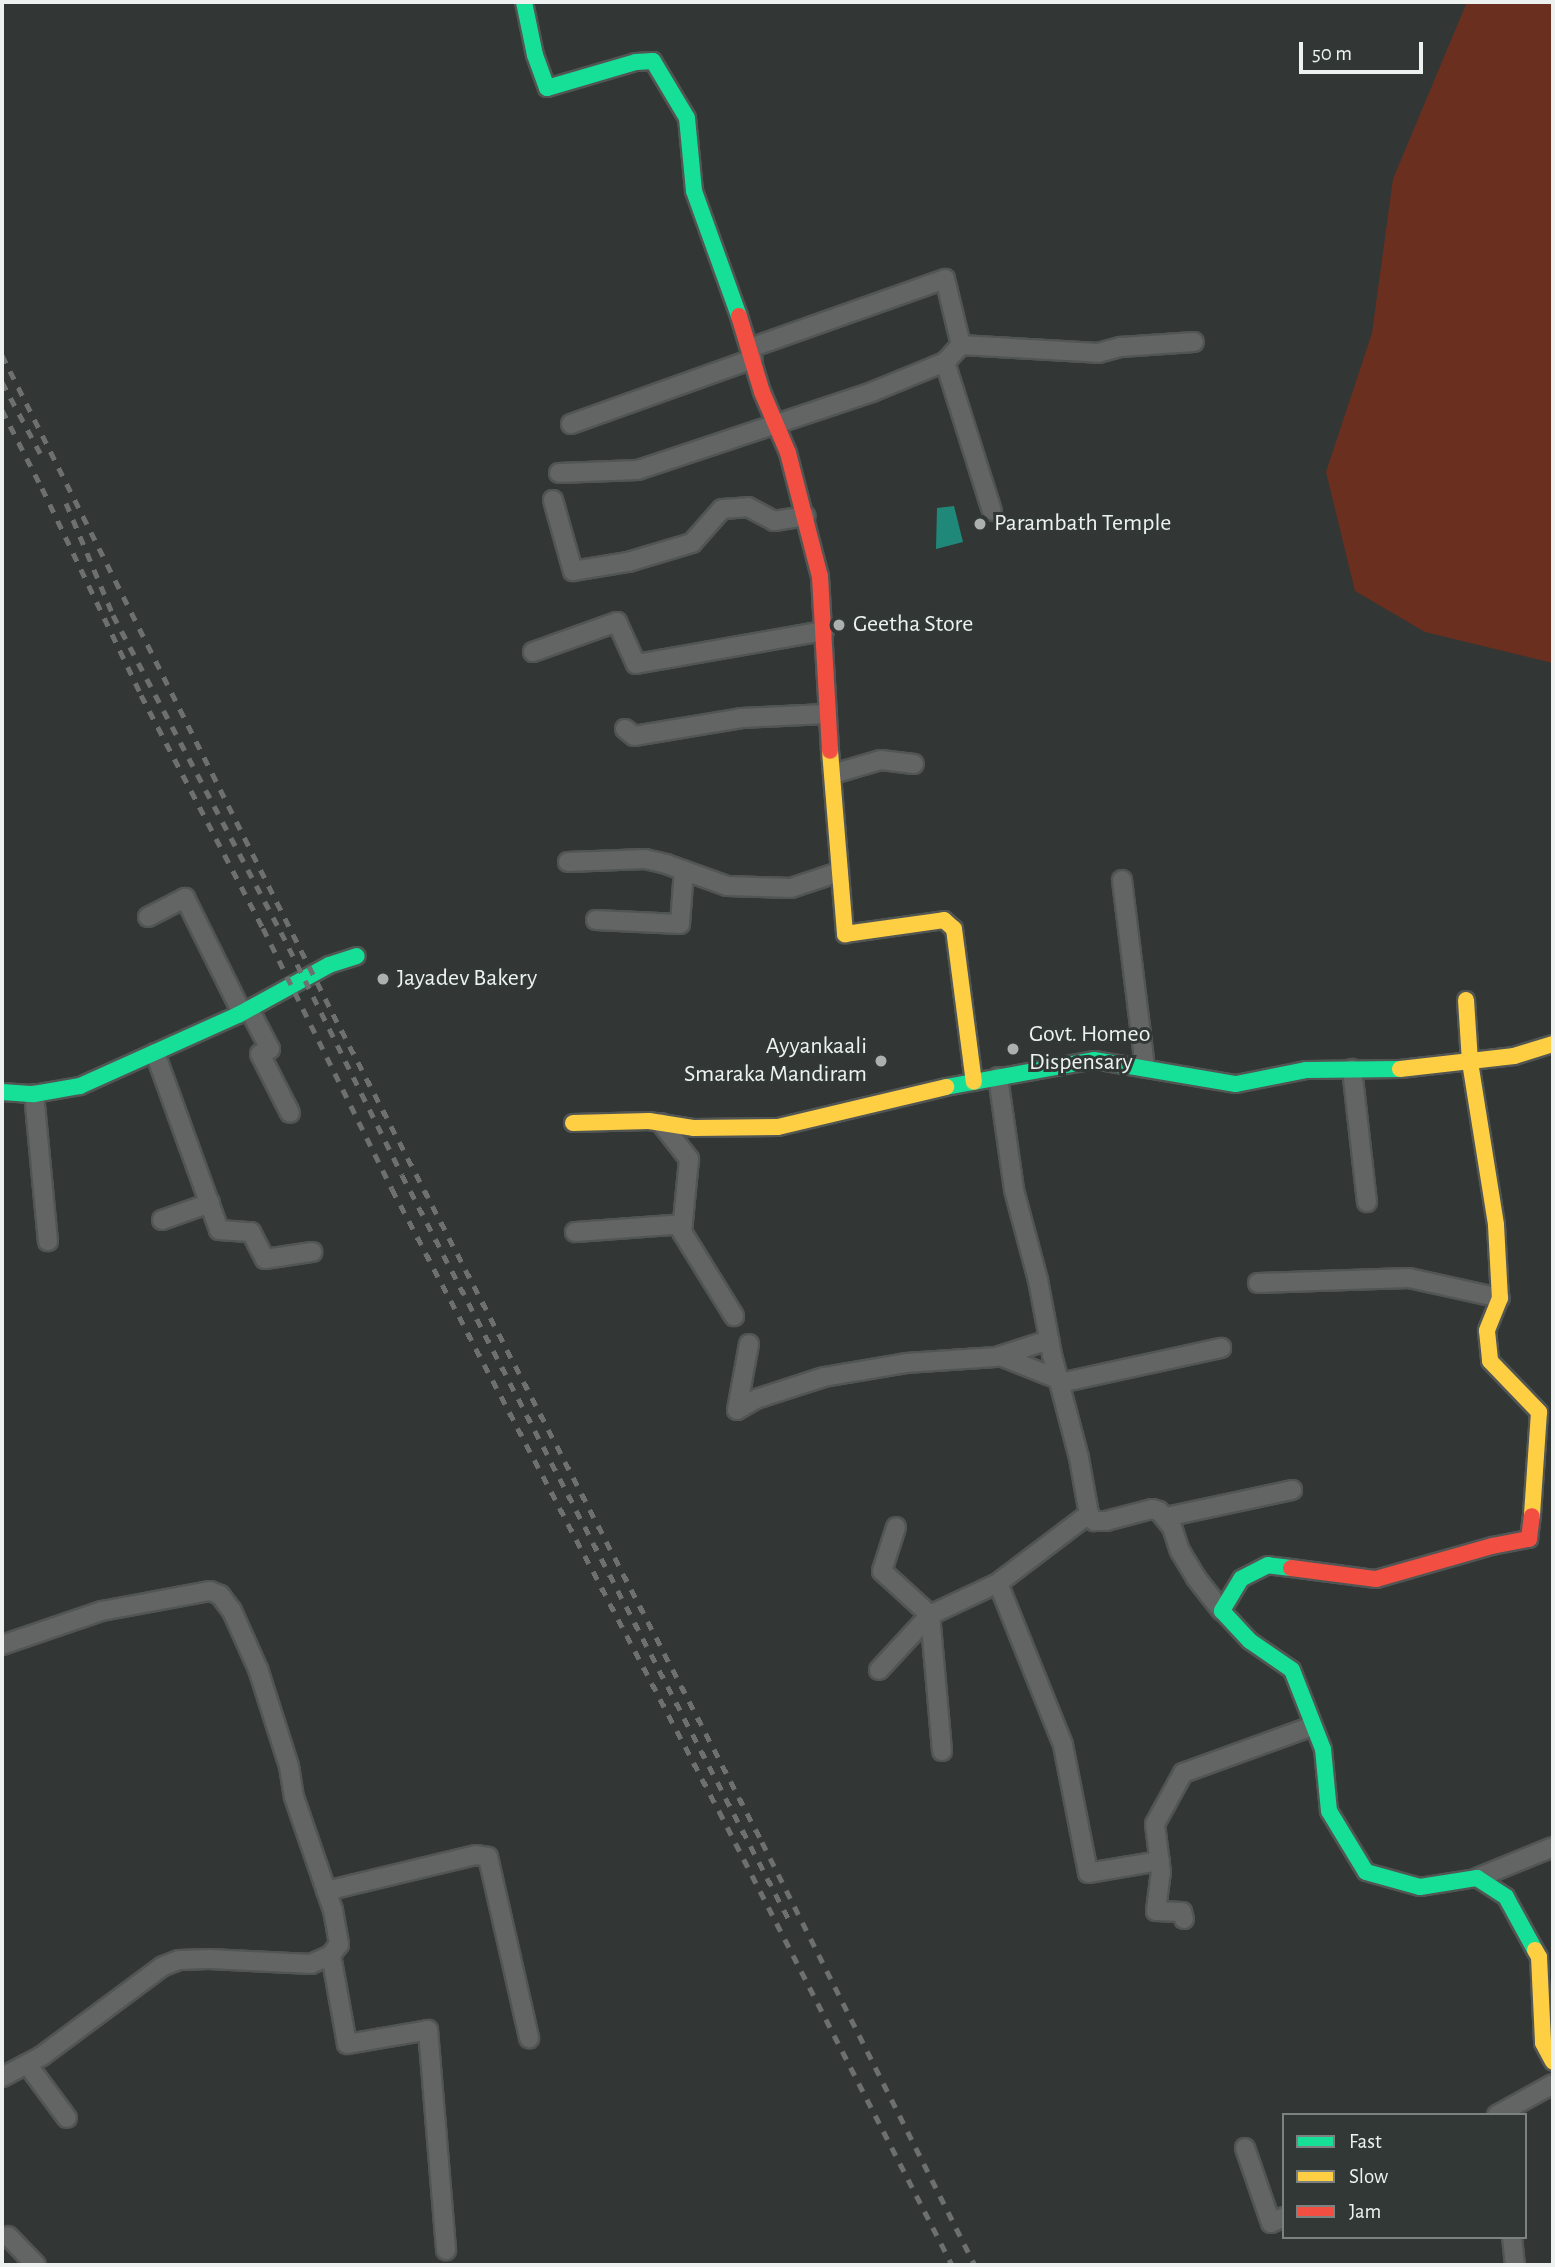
<!DOCTYPE html>
<html>
<head>
<meta charset="utf-8">
<style>
	body { margin:0 }
	#map { position:relative; width:1555px; height:2267px; overflow:hidden; background:#323735; font-family:"Alegreya Sans",sans-serif }
	div>[style] { position:absolute }
	.green>* { inset:0; background:#6b2f1f }
	.water>* { inset:0; background:#1f8878 }
	.roads { filter:drop-shadow(2px 0 #515554) drop-shadow(-2px 0 #515554) drop-shadow(0 2px #515554) drop-shadow(0 -2px #515554) }
	.street>* { height:18px; margin:-9px; padding:0 9px; transform-origin:9px; border-radius:9px; background:#636565 }
	.fast>* { height:16px; margin:-8px; padding:0 8px; transform-origin:8px; border-radius:8px; background:#16e098 }
	.slow>* { height:16px; margin:-8px; padding:0 8px; transform-origin:8px; border-radius:8px; background:#ffcf43 }
	.jam>* { height:16px; margin:-8px; padding:0 8px; transform-origin:8px; border-radius:8px; background:#f24e42 }
	.rail>* { height:5px; margin-top:-2.5px; transform-origin:0; background:repeating-linear-gradient(90deg,#6d706f 0 9px,transparent 0 18px) }
	.dots>* { width:19px; height:19px; translate:-50% -50%; box-sizing:border-box; border:4px solid #313836; border-radius:50% }
	span { translate:-50% -50%; white-space:nowrap; text-align:center; line-height:1.15; -webkit-text-stroke:6px #313836; paint-order:stroke }
	.poi-label { font-size:24px; color:#edf2f1 }
	.left { translate:0 -50%; text-align:left }
	.right { translate:-100% -50%; text-align:right }
	.frame { position:absolute; inset:0; border:4px solid #edf2f1; pointer-events:none }
	.legend { position:absolute; left:1282px; top:2113px; width:245px; height:126px; box-sizing:border-box; background:#313836; border:2px solid #7c8281; margin:0; padding:9px 12px; list-style:none; font-size:21px; color:#edf2f1 }
	.legend li { display:flex; align-items:center; gap:14px; height:35px }
	.legend b { width:35px; border:2px solid #7c8281 }
	.scale { position:absolute; left:1299px; top:42px; width:124px; height:32px; box-sizing:border-box; border:4px solid #edf2f1; border-top:0; padding-left:9px; font-size:21px; line-height:24px; white-space:nowrap; color:#edf2f1; -webkit-text-stroke:5px #313836; paint-order:stroke }
</style>
</head>
<body>
<div id="map">
	<div class="green">
		<i style="clip-path:polygon(1467px 2px,1553px 2px,1553px 663px,1425px 632px,1355px 591px,1326px 472px,1372px 333px,1393px 179px)"></i>
	</div>
	<div class="water">
		<i style="clip-path:polygon(954px 506px,963px 542px,936px 549px,937px 508px)"></i>
	</div>
	<div class="roads">
		<div class="street">
			<i style="left:961px;top:345px;width:137px;rotate:3.3deg"></i>
			<i style="left:1098px;top:353px;width:24px;rotate:-15deg"></i>
			<i style="left:1121px;top:347px;width:73px;rotate:-3.9deg"></i>
			<i style="left:750px;top:348px;width:207px;rotate:-19.5deg"></i>
			<i style="left:945px;top:279px;width:68px;rotate:76.4deg"></i>
			<i style="left:961px;top:345px;width:23px;rotate:133deg"></i>
			<i style="left:571px;top:424px;width:193px;rotate:-19.7deg"></i>
			<i style="left:559px;top:473px;width:79px;rotate:-2.2deg"></i>
			<i style="left:638px;top:470px;width:247px;rotate:-18.4deg"></i>
			<i style="left:872px;top:392px;width:79px;rotate:-22.3deg"></i>
			<i style="left:945px;top:362px;width:156px;rotate:72.5deg"></i>
			<i style="left:553px;top:500px;width:74px;rotate:74.3deg"></i>
			<i style="left:573px;top:571px;width:56px;rotate:-9.3deg"></i>
			<i style="left:628px;top:562px;width:67px;rotate:-16.5deg"></i>
			<i style="left:692px;top:543px;width:45px;rotate:-48.6deg"></i>
			<i style="left:722px;top:509px;width:26px;rotate:-4deg"></i>
			<i style="left:748px;top:507px;width:30px;rotate:28deg"></i>
			<i style="left:774px;top:521px;width:32px;rotate:-9deg"></i>
			<i style="left:533px;top:652px;width:89px;rotate:-19.7deg"></i>
			<i style="left:617px;top:622px;width:46px;rotate:65.7deg"></i>
			<i style="left:636px;top:664px;width:191px;rotate:-10deg"></i>
			<i style="left:625px;top:729px;width:11px;rotate:38deg"></i>
			<i style="left:634px;top:736px;width:109px;rotate:-9.5deg"></i>
			<i style="left:741px;top:718px;width:85px;rotate:-2.7deg"></i>
			<i style="left:833px;top:774px;width:50px;rotate:-16.3deg"></i>
			<i style="left:881px;top:760px;width:33px;rotate:7deg"></i>
			<i style="left:568px;top:862px;width:77px;rotate:-2.2deg"></i>
			<i style="left:645px;top:859px;width:22px;rotate:13deg"></i>
			<i style="left:666px;top:864px;width:65px;rotate:19.8deg"></i>
			<i style="left:727px;top:886px;width:64px;rotate:1.8deg"></i>
			<i style="left:791px;top:888px;width:51px;rotate:-18.4deg"></i>
			<i style="left:1122px;top:880px;width:189px;rotate:83deg"></i>
			<i style="left:148px;top:917px;width:42px;rotate:-27.2deg"></i>
			<i style="left:185px;top:898px;width:128px;rotate:63.6deg"></i>
			<i style="left:596px;top:920px;width:84px;rotate:2.7deg"></i>
			<i style="left:680px;top:924px;width:54px;rotate:-85.8deg"></i>
			<i style="left:249px;top:1009px;width:45px;rotate:62.3deg"></i>
			<i style="left:270px;top:1049px;width:11px;rotate:153deg"></i>
			<i style="left:260px;top:1054px;width:66px;rotate:63deg"></i>
			<i style="left:155px;top:1053px;width:188px;rotate:70.1deg"></i>
			<i style="left:219px;top:1230px;width:32px;rotate:4deg"></i>
			<i style="left:251px;top:1232px;width:30px;rotate:63deg"></i>
			<i style="left:265px;top:1259px;width:48px;rotate:-8.5deg"></i>
			<i style="left:1352px;top:1069px;width:134px;rotate:83.6deg"></i>
			<i style="left:998px;top:1077px;width:114px;rotate:81.9deg"></i>
			<i style="left:1014px;top:1190px;width:93px;rotate:75.1deg"></i>
			<i style="left:1038px;top:1280px;width:76px;rotate:79.4deg"></i>
			<i style="left:1052px;top:1355px;width:106px;rotate:75.3deg"></i>
			<i style="left:1079px;top:1458px;width:57px;rotate:79.9deg"></i>
			<i style="left:1089px;top:1514px;width:9px;rotate:54deg"></i>
			<i style="left:1094px;top:1521px;width:12px"></i>
			<i style="left:1106px;top:1521px;width:48px;rotate:-14.6deg"></i>
			<i style="left:1152px;top:1509px;width:7px;rotate:16deg"></i>
			<i style="left:1159px;top:1511px;width:21px;rotate:51deg"></i>
			<i style="left:1172px;top:1527px;width:25px;rotate:72deg"></i>
			<i style="left:1180px;top:1551px;width:31px;rotate:59deg"></i>
			<i style="left:1196px;top:1578px;width:42px;rotate:51.8deg"></i>
			<i style="left:34px;top:1094px;width:148px;rotate:84.6deg"></i>
			<i style="left:661px;top:1123px;width:46px;rotate:52.1deg"></i>
			<i style="left:689px;top:1159px;width:73px;rotate:95.5deg"></i>
			<i style="left:682px;top:1232px;width:99px;rotate:58.2deg"></i>
			<i style="left:162px;top:1220px;width:51px;rotate:-19.5deg"></i>
			<i style="left:575px;top:1232px;width:108px;rotate:-4.2deg"></i>
			<i style="left:1258px;top:1283px;width:151px;rotate:-1.9deg"></i>
			<i style="left:1409px;top:1278px;width:93px;rotate:12.4deg"></i>
			<i style="left:749px;top:1344px;width:67px;rotate:100.3deg"></i>
			<i style="left:737px;top:1410px;width:22px;rotate:-30deg"></i>
			<i style="left:756px;top:1399px;width:71px;rotate:-17.9deg"></i>
			<i style="left:824px;top:1377px;width:83px;rotate:-9.7deg"></i>
			<i style="left:906px;top:1363px;width:90px;rotate:-3.8deg"></i>
			<i style="left:996px;top:1357px;width:56px;rotate:-17.8deg"></i>
			<i style="left:1000px;top:1356px;width:62px;rotate:21.6deg"></i>
			<i style="left:1060px;top:1383px;width:165px;rotate:-12.3deg"></i>
			<i style="left:1166px;top:1517px;width:129px;rotate:-12.1deg"></i>
			<i style="left:998px;top:1583px;width:114px;rotate:-37.2deg"></i>
			<i style="left:2px;top:1645px;width:106px;rotate:-18.8deg"></i>
			<i style="left:102px;top:1611px;width:110px;rotate:-10.5deg"></i>
			<i style="left:210px;top:1591px;width:11px;rotate:22deg"></i>
			<i style="left:220px;top:1595px;width:20px;rotate:53deg"></i>
			<i style="left:232px;top:1611px;width:64px;rotate:65.9deg"></i>
			<i style="left:258px;top:1669px;width:102px;rotate:72.3deg"></i>
			<i style="left:289px;top:1766px;width:31px;rotate:81deg"></i>
			<i style="left:294px;top:1797px;width:120px;rotate:71deg"></i>
			<i style="left:333px;top:1910px;width:35px;rotate:80deg"></i>
			<i style="left:339px;top:1944px;width:14px;rotate:126deg"></i>
			<i style="left:331px;top:1955px;width:22px;rotate:156deg"></i>
			<i style="left:311px;top:1964px;width:102px;rotate:-177.2deg"></i>
			<i style="left:209px;top:1959px;width:30px;rotate:178deg"></i>
			<i style="left:179px;top:1960px;width:17px;rotate:159deg"></i>
			<i style="left:163px;top:1966px;width:151px;rotate:143.4deg"></i>
			<i style="left:42px;top:2056px;width:45px;rotate:152.3deg"></i>
			<i style="left:879px;top:1670px;width:75px;rotate:-47.2deg"></i>
			<i style="left:930px;top:1615px;width:65px;rotate:-137.5deg"></i>
			<i style="left:882px;top:1571px;width:46px;rotate:-72.3deg"></i>
			<i style="left:942px;top:1751px;width:137px;rotate:-95deg"></i>
			<i style="left:930px;top:1615px;width:75px;rotate:-25.2deg"></i>
			<i style="left:998px;top:1583px;width:175px;rotate:68.1deg"></i>
			<i style="left:1063px;top:1745px;width:130px;rotate:78.9deg"></i>
			<i style="left:1088px;top:1873px;width:73px;rotate:-9.5deg"></i>
			<i style="left:1477px;top:1878px;width:82px;rotate:-22.2deg"></i>
			<i style="left:326px;top:1891px;width:154px;rotate:-13.5deg"></i>
			<i style="left:476px;top:1855px;width:12px;rotate:9deg"></i>
			<i style="left:488px;top:1857px;width:186px;rotate:77.2deg"></i>
			<i style="left:1184px;top:1919px;width:7px;rotate:-106deg"></i>
			<i style="left:1182px;top:1912px;width:26px;rotate:-178deg"></i>
			<i style="left:1156px;top:1911px;width:38px;rotate:-83deg"></i>
			<i style="left:1161px;top:1873px;width:49px;rotate:-97deg"></i>
			<i style="left:1155px;top:1824px;width:58px;rotate:-61.2deg"></i>
			<i style="left:1183px;top:1773px;width:138px;rotate:-19.9deg"></i>
			<i style="left:331px;top:1955px;width:90px;rotate:79.8deg"></i>
			<i style="left:347px;top:2044px;width:82px;rotate:-9.8deg"></i>
			<i style="left:428px;top:2030px;width:221px;rotate:85.3deg"></i>
			<i style="left:27px;top:2064px;width:67px;rotate:53.5deg"></i>
			<i style="left:1497px;top:2115px;width:64px;rotate:-29deg"></i>
			<i style="left:1245px;top:2148px;width:79px;rotate:70.9deg"></i>
			<i style="left:1271px;top:2223px;width:14px;rotate:-25deg"></i>
			<i style="left:8px;top:2236px;width:40px;rotate:46deg"></i>
			<i style="left:1512px;top:2237px;width:28px;rotate:84deg"></i>
		</div>
		<div class="fast">
			<i style="left:524px;top:2px;width:54px;rotate:78.3deg"></i>
			<i style="left:535px;top:55px;width:35px;rotate:70deg"></i>
			<i style="left:547px;top:88px;width:93px;rotate:-16.3deg"></i>
			<i style="left:636px;top:62px;width:17px;rotate:-3deg"></i>
			<i style="left:653px;top:61px;width:66px;rotate:59.2deg"></i>
			<i style="left:687px;top:118px;width:73px;rotate:84.5deg"></i>
			<i style="left:694px;top:191px;width:133px;rotate:70.2deg"></i>
			<i style="left:946px;top:1087px;width:150px;rotate:-10.3deg"></i>
			<i style="left:1094px;top:1060px;width:144px;rotate:9.6deg"></i>
			<i style="left:1236px;top:1084px;width:71px;rotate:-11.3deg"></i>
			<i style="left:1306px;top:1070px;width:94px;rotate:-0.6deg"></i>
			<i style="left:2px;top:1092px;width:32px;rotate:4deg"></i>
			<i style="left:34px;top:1094px;width:47px;rotate:-9.9deg"></i>
			<i style="left:80px;top:1086px;width:173px;rotate:-24.2deg"></i>
			<i style="left:238px;top:1015px;width:104px;rotate:-28.8deg"></i>
			<i style="left:329px;top:965px;width:29px;rotate:-18deg"></i>
			<i style="left:1291px;top:1568px;width:23px;rotate:-173deg"></i>
			<i style="left:1268px;top:1565px;width:30px;rotate:153deg"></i>
			<i style="left:1241px;top:1579px;width:37px;rotate:121deg"></i>
			<i style="left:1222px;top:1611px;width:41px;rotate:47deg"></i>
			<i style="left:1250px;top:1641px;width:51px;rotate:34.6deg"></i>
			<i style="left:1292px;top:1670px;width:85px;rotate:68.6deg"></i>
			<i style="left:1323px;top:1749px;width:62px;rotate:84.5deg"></i>
			<i style="left:1329px;top:1811px;width:71px;rotate:58.8deg"></i>
			<i style="left:1366px;top:1872px;width:56px;rotate:15.5deg"></i>
			<i style="left:1420px;top:1887px;width:58px;rotate:-9deg"></i>
			<i style="left:1477px;top:1878px;width:35px;rotate:33deg"></i>
			<i style="left:1506px;top:1897px;width:60px;rotate:61.3deg"></i>
		</div>
		<div class="slow">
			<i style="left:830px;top:751px;width:184px;rotate:85.3deg"></i>
			<i style="left:845px;top:934px;width:100px;rotate:-8deg"></i>
			<i style="left:944px;top:920px;width:13px;rotate:42deg"></i>
			<i style="left:954px;top:929px;width:154px;rotate:82.6deg"></i>
			<i style="left:1466px;top:1000px;width:62px;rotate:86.3deg"></i>
			<i style="left:1470px;top:1062px;width:165px;rotate:80.9deg"></i>
			<i style="left:1496px;top:1225px;width:73px;rotate:86.9deg"></i>
			<i style="left:1500px;top:1298px;width:35px;rotate:112deg"></i>
			<i style="left:1487px;top:1331px;width:30px;rotate:84deg"></i>
			<i style="left:1490px;top:1361px;width:71px;rotate:46.1deg"></i>
			<i style="left:1539px;top:1412px;width:104px;rotate:93.9deg"></i>
			<i style="left:1400px;top:1069px;width:115px;rotate:-6.5deg"></i>
			<i style="left:1514px;top:1056px;width:41px;rotate:-17.1deg"></i>
			<i style="left:573px;top:1123px;width:76px;rotate:-1.5deg"></i>
			<i style="left:649px;top:1121px;width:46px;rotate:8.8deg"></i>
			<i style="left:694px;top:1128px;width:84px;rotate:-0.7deg"></i>
			<i style="left:778px;top:1127px;width:173px;rotate:-13.4deg"></i>
			<i style="left:1535px;top:1950px;width:8px;rotate:60deg"></i>
			<i style="left:1539px;top:1957px;width:86px;rotate:87.3deg"></i>
			<i style="left:1543px;top:2043px;width:21px;rotate:62deg"></i>
		</div>
		<div class="jam">
			<i style="left:739px;top:316px;width:79px;rotate:73.2deg"></i>
			<i style="left:762px;top:392px;width:66px;rotate:66.9deg"></i>
			<i style="left:788px;top:453px;width:128px;rotate:75.5deg"></i>
			<i style="left:820px;top:577px;width:174px;rotate:86.7deg"></i>
			<i style="left:1291px;top:1568px;width:86px;rotate:7.4deg"></i>
			<i style="left:1376px;top:1579px;width:121px;rotate:-15.9deg"></i>
			<i style="left:1492px;top:1546px;width:38px;rotate:-11deg"></i>
			<i style="left:1529px;top:1539px;width:23px;rotate:-83deg"></i>
		</div>
	</div>
	<div class="rail">
		<i style="left:2px;top:355px;width:737px;rotate:63.33deg"></i>
		<i style="left:333px;top:1014px;width:933px;rotate:62.61deg"></i>
		<i style="left:762px;top:1842px;width:474px;rotate:63.3deg"></i>
		<i style="left:2px;top:382px;width:81px;rotate:61.8deg"></i>
		<i style="left:2px;top:410px;width:88px;rotate:62.9deg"></i>
		<i style="left:42px;top:488px;width:229px;rotate:64.4deg"></i>
		<i style="left:141px;top:695px;width:263px;rotate:62.4deg"></i>
		<i style="left:263px;top:928px;width:291px;rotate:63.7deg"></i>
		<i style="left:392px;top:1189px;width:703px;rotate:62.27deg"></i>
		<i style="left:719px;top:1811px;width:510px;rotate:62.83deg"></i>
		<i style="left:66px;top:503px;width:121px;rotate:67.2deg"></i>
		<i style="left:113px;top:615px;width:359px;rotate:62.1deg"></i>
		<i style="left:281px;top:932px;width:271px;rotate:63.5deg"></i>
		<i style="left:402px;top:1175px;width:837px;rotate:62.55deg"></i>
	</div>
	<div class="dots">
		<i style="left:980px;top:524px;background:#acb1af"></i>
		<i style="left:839px;top:625px;background:#acb1af"></i>
		<i style="left:383px;top:979px;background:#acb1af"></i>
		<i style="left:1013px;top:1049px;background:#acb1af"></i>
		<i style="left:881px;top:1061px;background:#acb1af"></i>
	</div>
	<div class="poi-label">
		<span class="left" style="left:994px;top:524px">Parambath Temple</span>
		<span class="left" style="left:853px;top:625px">Geetha Store</span>
		<span class="left" style="left:397px;top:979px">Jayadev Bakery</span>
		<span class="left" style="left:1029px;top:1049px">Govt. Homeo<br>Dispensary</span>
		<span class="right" style="left:867px;top:1061px">Ayyankaali<br>Smaraka Mandiram</span>
	</div>
	<div class="frame"></div>
	<ul class="legend">
	<li><b style="height:9px;background:#16e098"></b>Fast</li>
	<li><b style="height:9px;background:#ffcf43"></b>Slow</li>
	<li><b style="height:9px;background:#f24e42"></b>Jam</li>
	</ul>
	<div class="scale">50 m</div>
</div>
</body>
</html>
